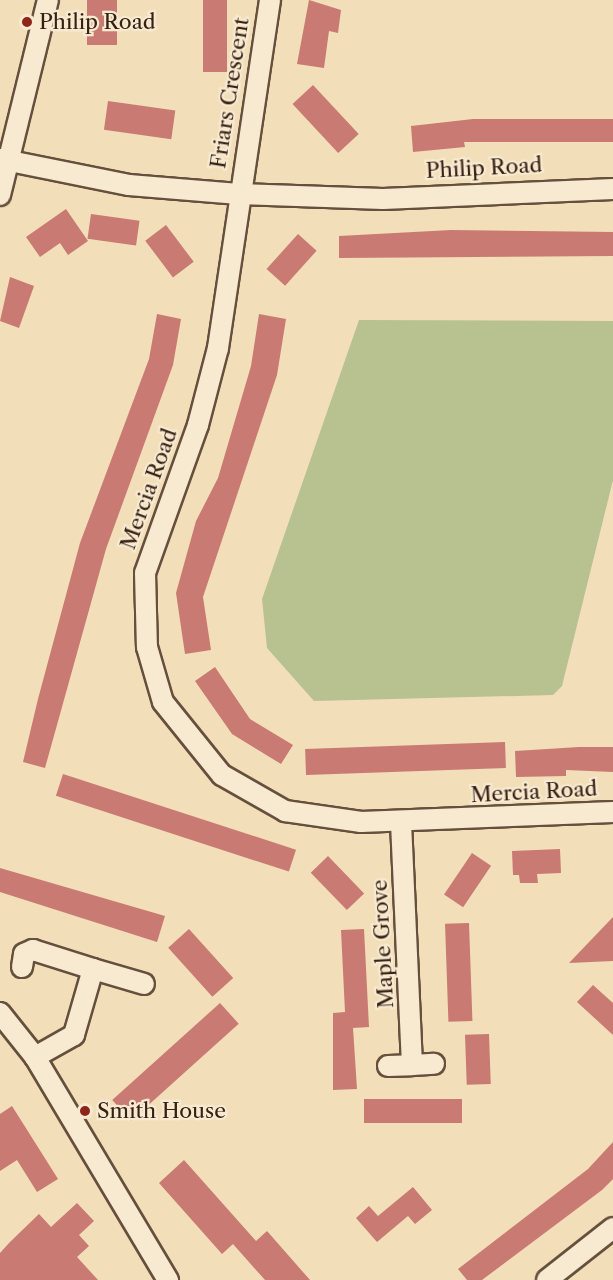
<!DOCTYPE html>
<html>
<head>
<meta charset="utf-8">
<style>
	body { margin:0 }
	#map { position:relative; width:613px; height:1280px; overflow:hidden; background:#f2deb8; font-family:"Libre Caslon Text",serif }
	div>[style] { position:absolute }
	.green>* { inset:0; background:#b8c291 }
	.building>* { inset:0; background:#c97a72; transform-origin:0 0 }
	.roads { filter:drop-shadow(2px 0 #66503d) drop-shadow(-2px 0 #66503d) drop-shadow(0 2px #66503d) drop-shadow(0 -2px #66503d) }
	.minor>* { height:20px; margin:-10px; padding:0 10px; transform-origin:10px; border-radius:10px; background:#f7ead1 }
	.dots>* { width:16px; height:16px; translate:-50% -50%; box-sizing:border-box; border:3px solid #f7ead1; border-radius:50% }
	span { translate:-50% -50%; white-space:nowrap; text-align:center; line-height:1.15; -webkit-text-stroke:4.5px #f7ead1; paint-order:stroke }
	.poi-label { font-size:21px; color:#372114 }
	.left { translate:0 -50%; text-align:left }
	.street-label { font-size:21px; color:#372114 }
</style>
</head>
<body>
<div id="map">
	<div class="green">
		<i style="clip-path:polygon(359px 320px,613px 321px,613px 480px,562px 686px,553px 695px,314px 701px,267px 648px,262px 599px)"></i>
	</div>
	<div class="building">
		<i style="left:87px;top:0;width:30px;height:45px"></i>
		<i style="left:203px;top:0;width:24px;height:72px"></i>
		<i style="clip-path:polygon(309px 0,341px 10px,338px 33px,329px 31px,324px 68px,297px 64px)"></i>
		<i style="left:313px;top:85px;width:67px;height:28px;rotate:47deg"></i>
		<i style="left:108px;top:101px;width:68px;height:29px;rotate:8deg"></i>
		<i style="clip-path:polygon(473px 119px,613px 119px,613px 142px,464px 142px,465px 147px,413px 152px,411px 126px)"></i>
		<i style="clip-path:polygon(66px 209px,88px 241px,68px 255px,60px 243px,40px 257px,26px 237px)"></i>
		<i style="left:91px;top:214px;width:49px;height:25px;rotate:8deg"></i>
		<i style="left:166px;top:225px;width:46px;height:26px;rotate:53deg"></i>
		<i style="clip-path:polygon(451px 230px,613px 232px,613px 256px,339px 258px,339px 236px)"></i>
		<i style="left:298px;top:234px;width:25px;height:47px;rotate:42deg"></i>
		<i style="clip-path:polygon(10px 277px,34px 286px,19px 328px,0 321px)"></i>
		<i style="clip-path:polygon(157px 314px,181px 319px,173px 365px,106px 549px,45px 768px,23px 762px,38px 699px,80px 543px,149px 359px)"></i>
		<i style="clip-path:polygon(259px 314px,286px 319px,277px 375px,203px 597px,211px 650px,185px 654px,176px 593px,196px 521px,218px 478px,251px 366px)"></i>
		<i style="clip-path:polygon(215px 667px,250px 719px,293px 745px,281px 764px,232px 734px,195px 681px)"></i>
		<i style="left:505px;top:742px;width:26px;height:200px;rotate:88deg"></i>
		<i style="clip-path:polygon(579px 747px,613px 747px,613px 772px,566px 770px,566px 776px,516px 777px,515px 751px)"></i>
		<i style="left:63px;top:774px;width:245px;height:23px;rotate:18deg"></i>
		<i style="clip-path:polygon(560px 849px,561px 873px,537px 874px,538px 883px,520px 883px,519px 875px,513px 875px,512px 851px)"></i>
		<i style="left:472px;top:853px;width:23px;height:50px;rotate:34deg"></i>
		<i style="left:328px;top:856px;width:52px;height:24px;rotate:46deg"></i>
		<i style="clip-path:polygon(0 868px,165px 916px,157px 942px,0 892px)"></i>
		<i style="clip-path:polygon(613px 917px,613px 961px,569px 963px)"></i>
		<i style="left:469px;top:923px;width:98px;height:24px;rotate:88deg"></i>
		<i style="left:189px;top:929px;width:66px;height:28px;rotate:48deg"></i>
		<i style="clip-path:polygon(364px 929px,369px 1027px,353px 1028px,357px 1089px,333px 1090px,333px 1013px,345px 1012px,341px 930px)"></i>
		<i style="clip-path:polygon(593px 985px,613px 1003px,613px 1035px,577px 1002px)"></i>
		<i style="left:220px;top:1003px;width:28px;height:145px;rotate:48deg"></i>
		<i style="left:489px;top:1034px;width:50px;height:24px;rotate:88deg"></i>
		<i style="left:462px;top:1099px;width:24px;height:98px;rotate:90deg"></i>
		<i style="clip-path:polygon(12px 1106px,58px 1179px,37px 1192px,17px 1160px,0 1171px,0 1114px)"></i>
		<i style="clip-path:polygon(613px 1142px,613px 1179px,602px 1190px,482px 1280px,467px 1280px,458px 1269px,588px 1169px)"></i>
		<i style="clip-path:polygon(184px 1160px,256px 1241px,267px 1231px,310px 1280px,265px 1280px,233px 1244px,222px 1254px,159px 1183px)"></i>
		<i style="clip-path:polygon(413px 1187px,432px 1210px,415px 1224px,408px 1216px,377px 1242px,356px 1218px,369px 1206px,378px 1216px)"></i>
		<i style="clip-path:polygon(77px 1203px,94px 1221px,79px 1235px,89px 1246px,77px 1257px,98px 1280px,0 1280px,0 1253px,10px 1242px,39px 1214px,51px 1227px)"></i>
	</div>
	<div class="roads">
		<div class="minor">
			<i style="left:270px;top:0;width:352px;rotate:98.5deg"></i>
			<i style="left:218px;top:348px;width:80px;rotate:104.6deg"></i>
			<i style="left:198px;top:425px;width:157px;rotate:109.7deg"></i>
			<i style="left:145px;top:573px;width:74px;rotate:88.5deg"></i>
			<i style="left:147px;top:647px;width:57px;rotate:73.8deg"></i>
			<i style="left:163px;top:702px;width:94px;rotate:51.1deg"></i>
			<i style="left:222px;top:775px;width:73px;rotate:29.7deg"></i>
			<i style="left:285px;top:811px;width:77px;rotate:8.2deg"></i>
			<i style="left:361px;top:822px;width:252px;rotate:-2.3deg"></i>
			<i style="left:0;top:159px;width:132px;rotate:11.4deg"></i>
			<i style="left:129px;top:185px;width:110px;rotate:4.7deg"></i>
			<i style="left:239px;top:194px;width:144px;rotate:2deg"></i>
			<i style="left:383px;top:199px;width:230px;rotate:-2.5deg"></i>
			<i style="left:0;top:195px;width:201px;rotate:-76.2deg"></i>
			<i style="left:22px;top:967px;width:13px;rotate:-81deg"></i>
			<i style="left:24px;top:954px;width:10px;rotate:-24deg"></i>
			<i style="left:33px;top:950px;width:63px;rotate:17.6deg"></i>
			<i style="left:93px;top:969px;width:69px;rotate:106.1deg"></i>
			<i style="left:74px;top:1035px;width:45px;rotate:150.6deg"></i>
			<i style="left:93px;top:969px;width:53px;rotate:16.4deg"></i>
			<i style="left:0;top:1013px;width:56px;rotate:51.5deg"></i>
			<i style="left:35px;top:1057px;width:260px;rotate:59.2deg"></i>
			<i style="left:412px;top:1065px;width:22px;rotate:-3deg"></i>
			<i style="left:388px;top:1066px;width:24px;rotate:-2deg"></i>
			<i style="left:412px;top:1065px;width:243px;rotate:-92.6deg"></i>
			<i style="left:547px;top:1280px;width:84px;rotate:-38.2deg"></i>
		</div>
	</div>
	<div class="dots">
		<i style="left:27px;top:22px;background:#8f2418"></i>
		<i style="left:85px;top:1111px;background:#8f2418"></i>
	</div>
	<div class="poi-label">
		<span class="left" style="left:39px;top:22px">Philip Road</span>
		<span class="left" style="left:97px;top:1111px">Smith House</span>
	</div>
	<div class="street-label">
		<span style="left:230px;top:93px;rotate:-81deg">Friars Crescent</span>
		<span style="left:484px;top:168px;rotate:-3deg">Philip Road</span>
		<span style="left:149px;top:489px;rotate:-70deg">Mercia Road</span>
		<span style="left:534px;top:792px;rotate:-3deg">Mercia Road</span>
		<span style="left:383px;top:944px;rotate:-93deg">Maple Grove</span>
	</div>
</div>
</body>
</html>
